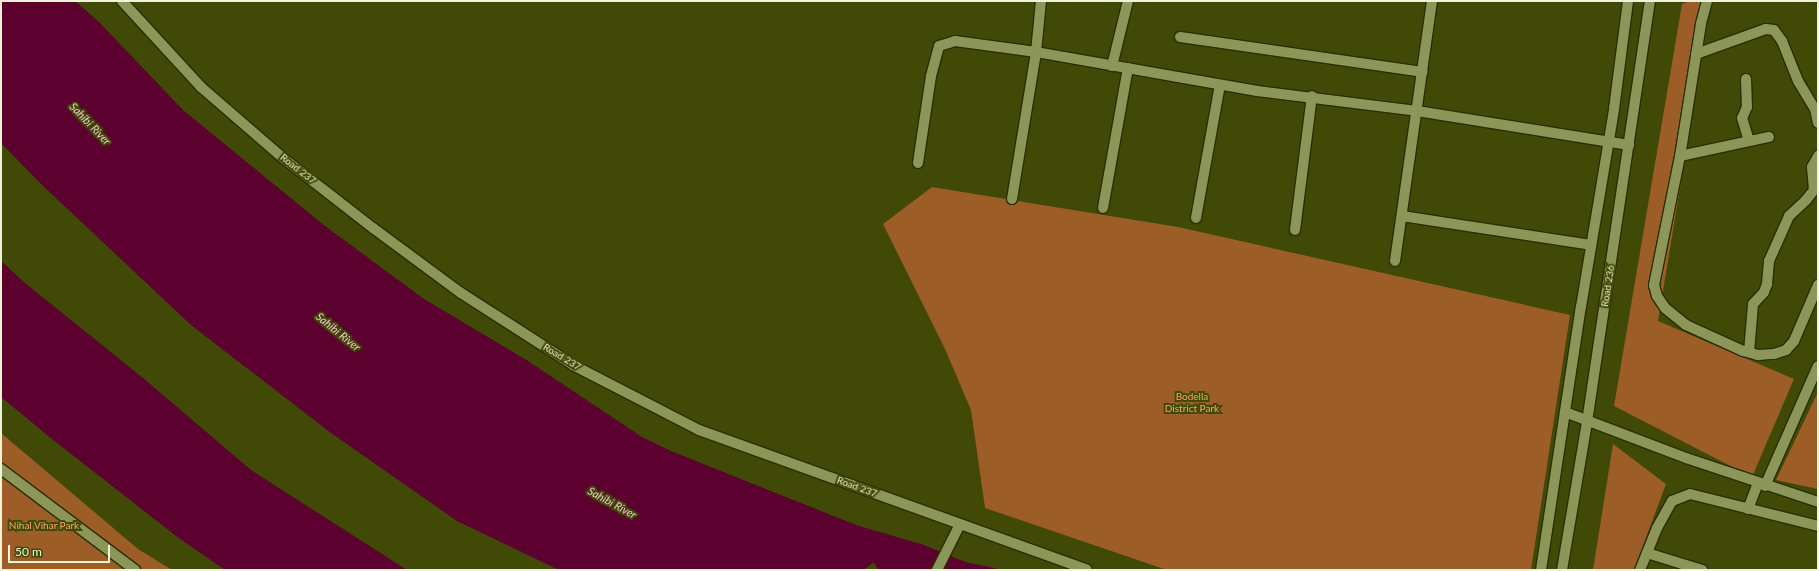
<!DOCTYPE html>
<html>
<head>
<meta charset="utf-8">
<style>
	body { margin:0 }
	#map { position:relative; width:1819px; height:571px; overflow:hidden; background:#404905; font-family:Lato,sans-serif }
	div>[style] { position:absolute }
	.green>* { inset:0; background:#9c5d27 }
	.water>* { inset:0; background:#5c0030 }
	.roads { filter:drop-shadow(1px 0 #282e00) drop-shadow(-1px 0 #282e00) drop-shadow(0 1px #282e00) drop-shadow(0 -1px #282e00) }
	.minor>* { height:10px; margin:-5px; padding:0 5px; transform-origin:5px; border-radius:5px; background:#8b9658 }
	span { translate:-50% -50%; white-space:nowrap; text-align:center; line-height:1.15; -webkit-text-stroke:4px #404905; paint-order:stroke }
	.street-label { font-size:10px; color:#eef5d5 }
	.park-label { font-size:10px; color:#fba96a }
	.water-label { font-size:11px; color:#f6c2d3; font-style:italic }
	.frame { position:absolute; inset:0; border:2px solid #eef5d5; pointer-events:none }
	.scale { position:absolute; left:8px; top:545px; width:102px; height:18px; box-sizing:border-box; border:2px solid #eef5d5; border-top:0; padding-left:5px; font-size:12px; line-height:14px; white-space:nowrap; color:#eef5d5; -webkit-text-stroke:3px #404905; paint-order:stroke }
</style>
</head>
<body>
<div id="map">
	<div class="green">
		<i style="clip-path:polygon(1690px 1px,1711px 1px,1658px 321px,1794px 379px,1752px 477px,1614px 406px,1682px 4px)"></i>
		<i style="clip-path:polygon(932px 187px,1178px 227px,1570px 315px,1531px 570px,1167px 570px,985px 508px,971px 410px,945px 349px,883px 224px)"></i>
		<i style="clip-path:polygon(1818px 392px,1818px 489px,1776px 480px)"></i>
		<i style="clip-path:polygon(1px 433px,138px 549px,172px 570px,1px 570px)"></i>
		<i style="clip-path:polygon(1613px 444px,1666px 484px,1634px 570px,1593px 570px)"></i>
	</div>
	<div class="water">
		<i style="clip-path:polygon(1px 1px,75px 1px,99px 22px,183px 110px,325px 226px,424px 299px,528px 361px,642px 437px,671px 451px,856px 525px,924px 545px,965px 562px,1003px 570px,878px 570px,874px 562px,864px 570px,559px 570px,457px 521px,331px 433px,191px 325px,42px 185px,1px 143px)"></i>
		<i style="clip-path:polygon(1px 261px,25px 283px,143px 378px,251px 470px,407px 570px,225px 570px,176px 536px,52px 439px,1px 397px)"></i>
	</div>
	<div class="roads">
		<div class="minor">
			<i style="left:122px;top:1px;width:117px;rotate:47.4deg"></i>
			<i style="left:201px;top:87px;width:108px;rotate:40.9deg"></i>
			<i style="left:283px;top:158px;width:114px;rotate:37.9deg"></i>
			<i style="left:373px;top:228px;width:109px;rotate:36.5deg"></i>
			<i style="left:461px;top:293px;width:133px;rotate:32.7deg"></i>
			<i style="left:573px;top:365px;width:142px;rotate:27.3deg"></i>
			<i style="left:699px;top:430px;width:412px;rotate:19.8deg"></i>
			<i style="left:1707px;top:1px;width:24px;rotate:105deg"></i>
			<i style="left:1701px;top:24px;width:134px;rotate:99deg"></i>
			<i style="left:1680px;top:156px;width:132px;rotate:101.4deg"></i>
			<i style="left:1654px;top:285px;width:11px;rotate:75deg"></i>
			<i style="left:1657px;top:296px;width:14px;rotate:56deg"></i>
			<i style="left:1665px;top:308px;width:27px;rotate:39deg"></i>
			<i style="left:1686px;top:325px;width:63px;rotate:24.5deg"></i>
			<i style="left:1743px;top:351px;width:16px;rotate:15deg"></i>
			<i style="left:1758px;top:355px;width:16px;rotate:-4deg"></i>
			<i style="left:1774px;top:354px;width:13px;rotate:-18deg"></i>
			<i style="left:1786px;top:350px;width:12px;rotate:-48deg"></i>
			<i style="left:1794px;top:341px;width:61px;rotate:-66.8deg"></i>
			<i style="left:1180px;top:37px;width:245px;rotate:8.2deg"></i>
			<i style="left:1696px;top:54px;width:74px;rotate:-19.7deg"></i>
			<i style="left:1766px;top:29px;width:8px;rotate:7deg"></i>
			<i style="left:1774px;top:30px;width:14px;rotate:54deg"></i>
			<i style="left:1782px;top:41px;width:43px;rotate:68.2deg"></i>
			<i style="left:1798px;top:81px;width:33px;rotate:59deg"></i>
			<i style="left:1815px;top:109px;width:14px;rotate:78deg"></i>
			<i style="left:1112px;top:66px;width:67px;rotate:-76.2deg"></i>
			<i style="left:1746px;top:79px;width:28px;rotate:88deg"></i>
			<i style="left:1747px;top:107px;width:12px;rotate:114deg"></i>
			<i style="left:1742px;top:118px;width:24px;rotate:73deg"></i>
			<i style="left:1680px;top:156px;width:91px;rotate:-12.1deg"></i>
			<i style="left:918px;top:163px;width:88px;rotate:-81.5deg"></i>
			<i style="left:931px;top:76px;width:31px;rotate:-75deg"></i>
			<i style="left:939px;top:46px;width:17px;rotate:-17deg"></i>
			<i style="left:955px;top:41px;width:82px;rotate:7.7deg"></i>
			<i style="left:1036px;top:52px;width:224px;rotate:10deg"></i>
			<i style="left:1257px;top:91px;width:161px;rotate:7.1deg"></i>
			<i style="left:1417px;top:111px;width:215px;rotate:9.1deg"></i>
			<i style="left:1012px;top:199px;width:149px;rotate:-80.7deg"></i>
			<i style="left:1036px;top:52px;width:51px;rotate:-84.4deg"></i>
			<i style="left:1103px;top:208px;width:142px;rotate:-79.9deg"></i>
			<i style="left:1402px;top:216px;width:191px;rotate:8.7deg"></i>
			<i style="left:1196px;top:218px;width:135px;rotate:-79.8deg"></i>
			<i style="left:1295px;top:230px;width:135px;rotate:-82.8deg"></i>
			<i style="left:1395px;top:261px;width:263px;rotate:-81.9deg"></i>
			<i style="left:1749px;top:352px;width:48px;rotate:-85.2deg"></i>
			<i style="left:1753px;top:304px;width:16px;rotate:-47deg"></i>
			<i style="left:1764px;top:292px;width:9px;rotate:-69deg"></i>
			<i style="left:1767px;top:284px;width:23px;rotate:-85deg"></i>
			<i style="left:1769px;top:261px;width:49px;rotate:-66deg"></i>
			<i style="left:1789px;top:216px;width:23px;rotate:-43deg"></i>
			<i style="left:1806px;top:200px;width:13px;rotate:-51deg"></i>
			<i style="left:1814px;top:190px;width:23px;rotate:-95deg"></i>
			<i style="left:1812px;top:167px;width:13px;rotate:-61deg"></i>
			<i style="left:1565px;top:412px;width:129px;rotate:20.8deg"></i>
			<i style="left:1686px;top:458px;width:139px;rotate:18.4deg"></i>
			<i style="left:1px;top:469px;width:168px;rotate:37deg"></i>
			<i style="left:1765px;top:486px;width:131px;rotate:-66.2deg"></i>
			<i style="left:1748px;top:509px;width:28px;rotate:-69deg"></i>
			<i style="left:1647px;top:553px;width:58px;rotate:17.2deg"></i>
			<i style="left:937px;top:570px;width:51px;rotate:-63.4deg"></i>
			<i style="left:1541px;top:570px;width:266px;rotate:-81.4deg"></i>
			<i style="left:1581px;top:307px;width:201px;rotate:-80.5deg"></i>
			<i style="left:1614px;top:109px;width:109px;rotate:-82.6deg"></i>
			<i style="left:1562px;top:570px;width:150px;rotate:-80.4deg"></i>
			<i style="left:1587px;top:422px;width:426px;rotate:-81.5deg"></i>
			<i style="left:1640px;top:570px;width:45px;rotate:-68deg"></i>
			<i style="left:1657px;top:528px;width:31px;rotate:-61deg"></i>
			<i style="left:1672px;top:501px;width:19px;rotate:-21deg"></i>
			<i style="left:1690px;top:494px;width:132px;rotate:14deg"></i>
		</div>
	</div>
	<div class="street-label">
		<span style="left:298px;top:169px;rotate:38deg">Road 237</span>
		<span style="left:1608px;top:286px;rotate:-81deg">Road 236</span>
		<span style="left:562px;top:357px;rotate:31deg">Road 237</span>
		<span style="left:857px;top:487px;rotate:20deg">Road 237</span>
	</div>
	<div class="park-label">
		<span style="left:1192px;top:402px">Bodella<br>District Park</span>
		<span style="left:44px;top:526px">Nihal Vihar Park</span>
	</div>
	<div class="water-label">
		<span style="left:90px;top:124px;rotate:46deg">Sahibi River</span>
		<span style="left:338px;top:332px;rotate:39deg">Sahibi River</span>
		<span style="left:612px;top:503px;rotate:29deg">Sahibi River</span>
	</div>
	<div class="frame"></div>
	<div class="scale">50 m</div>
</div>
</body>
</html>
